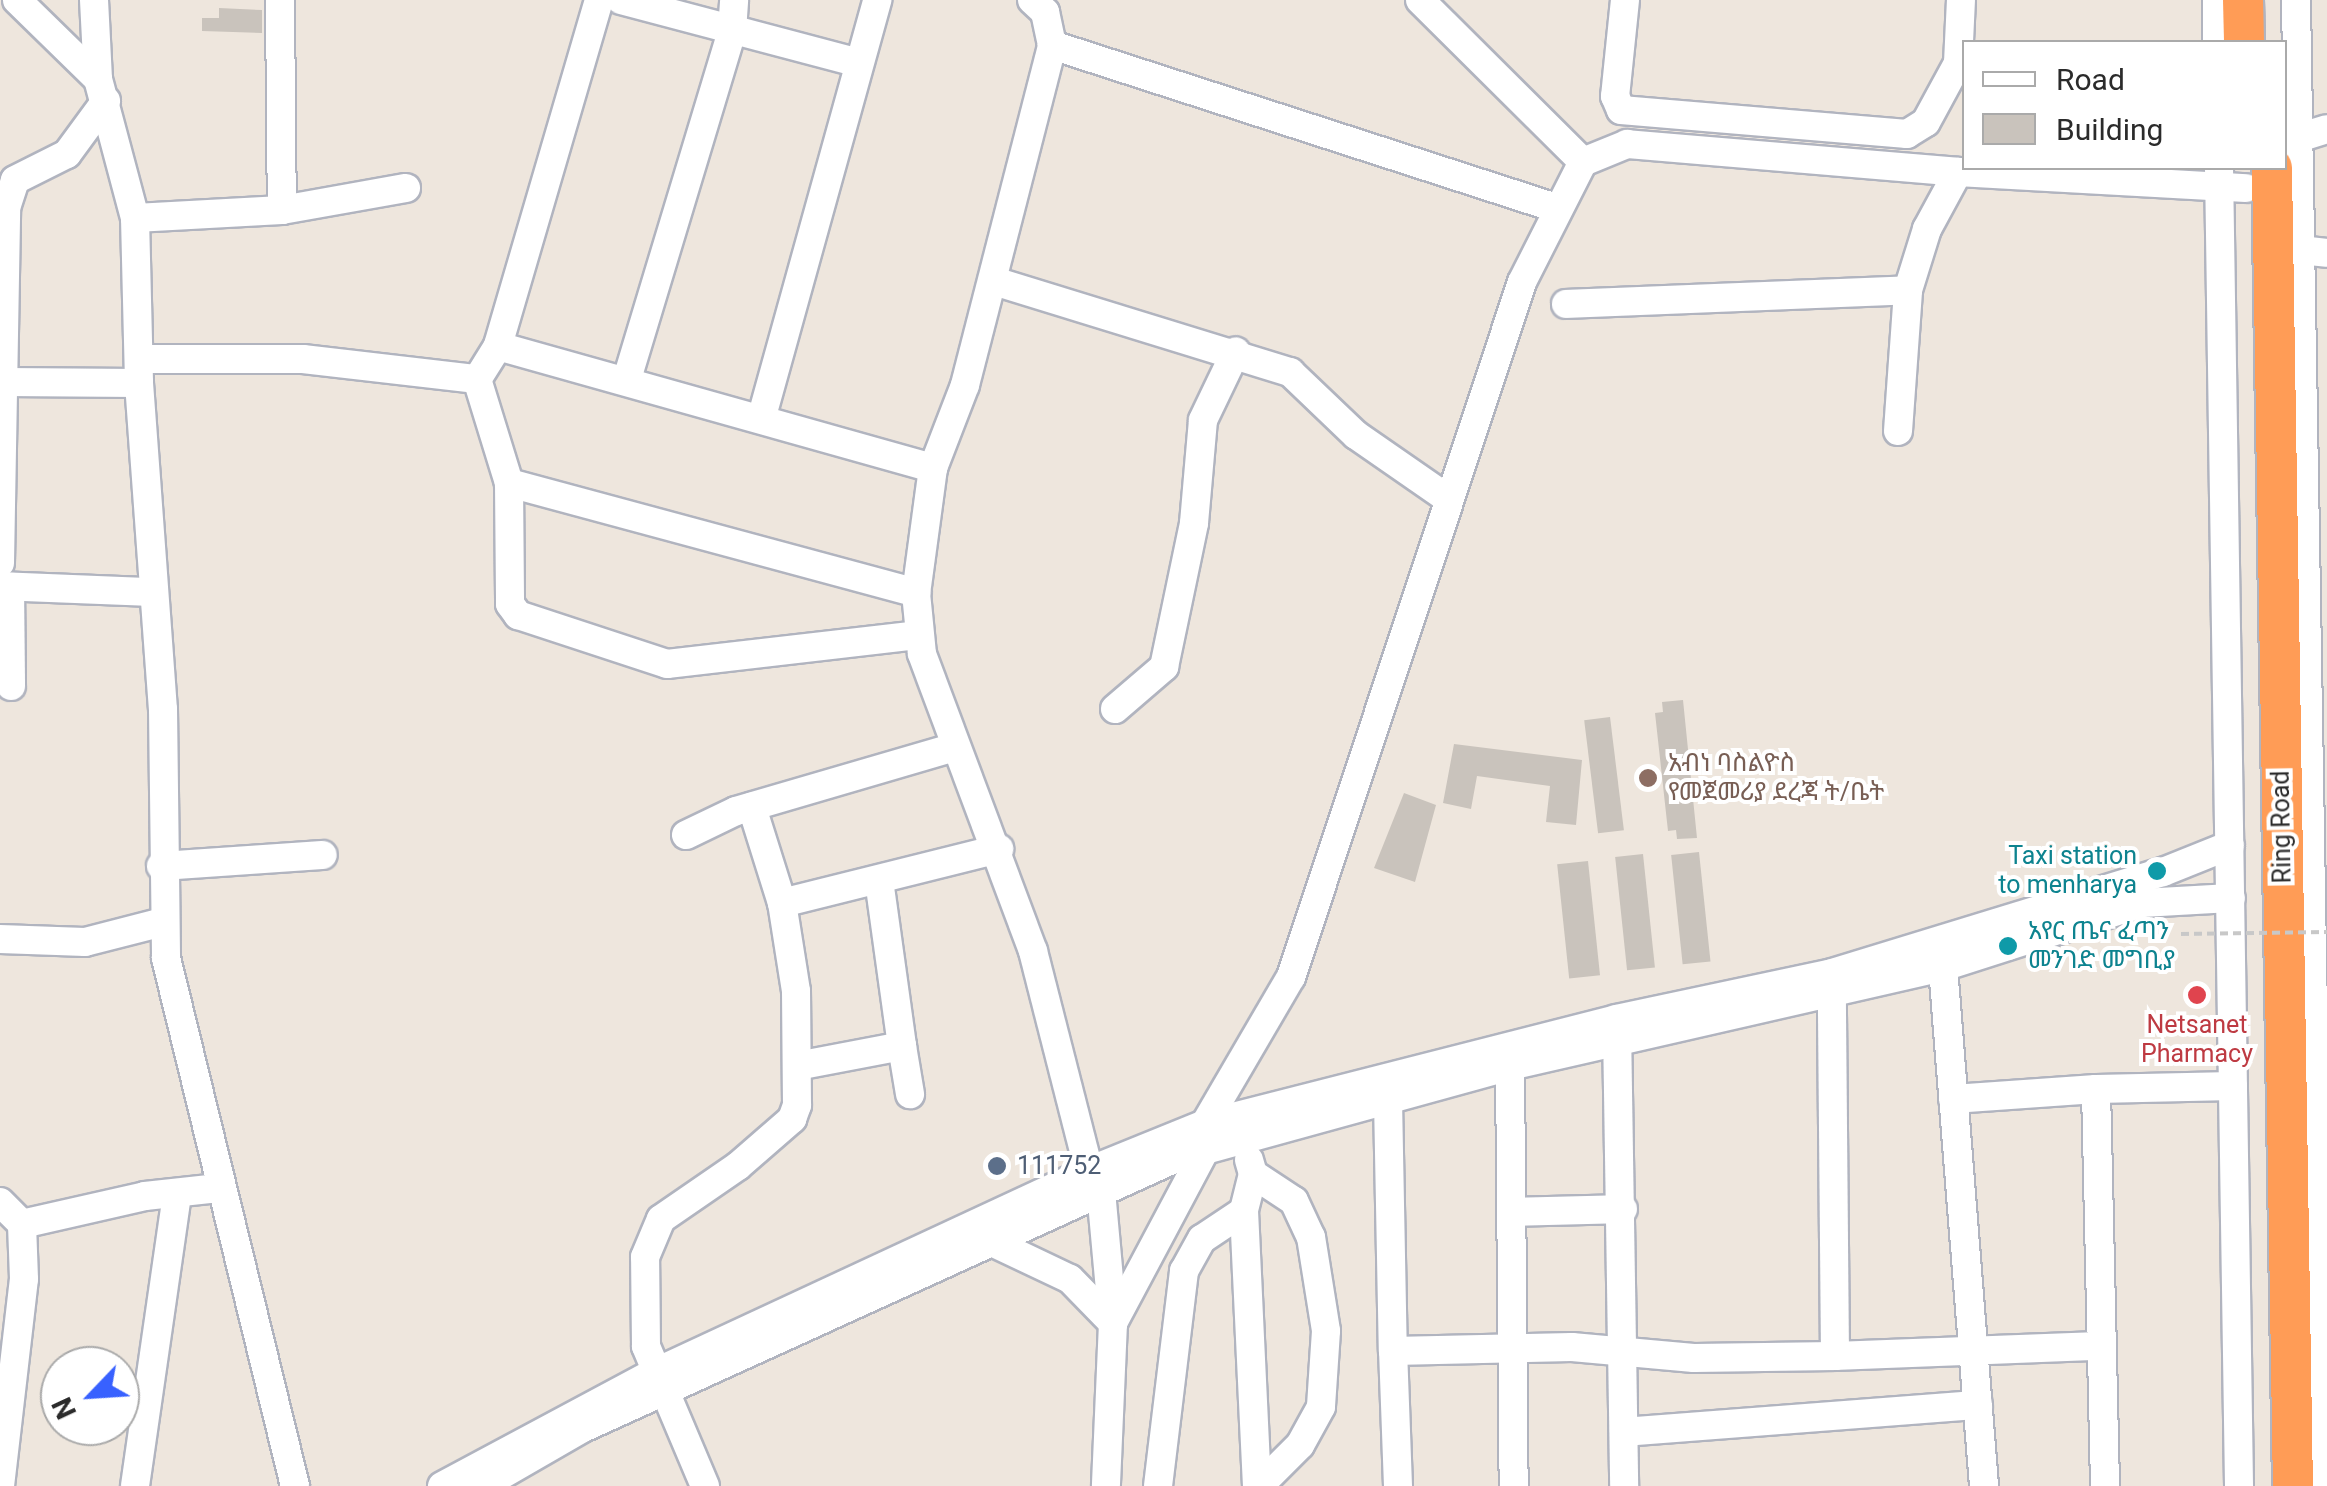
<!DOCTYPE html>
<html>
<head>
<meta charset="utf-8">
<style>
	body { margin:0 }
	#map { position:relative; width:2327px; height:1486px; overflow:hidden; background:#eee6dd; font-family:Roboto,"Noto Sans Ethiopic",sans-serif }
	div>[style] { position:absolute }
	.building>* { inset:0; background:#c9c3bc; transform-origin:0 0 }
	.roads { filter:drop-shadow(2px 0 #b1b4bf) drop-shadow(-2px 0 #b1b4bf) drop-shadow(0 2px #b1b4bf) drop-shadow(0 -2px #b1b4bf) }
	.minor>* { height:28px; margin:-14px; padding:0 14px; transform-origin:14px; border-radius:14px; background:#fff }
	.highway>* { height:40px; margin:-20px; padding:0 20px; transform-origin:20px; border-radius:20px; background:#ff9c56 }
	.path-bridge>* { height:4px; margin-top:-2px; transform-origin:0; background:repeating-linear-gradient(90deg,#c8c8c8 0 8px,transparent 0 13px) }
	.dots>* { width:28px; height:28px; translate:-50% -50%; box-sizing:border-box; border:5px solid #fff; border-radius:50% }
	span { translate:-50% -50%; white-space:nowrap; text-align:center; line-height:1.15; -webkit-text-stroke:8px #fff; paint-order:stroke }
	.education-label { font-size:25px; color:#785e54 }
	.left { translate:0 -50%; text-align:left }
	.street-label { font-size:25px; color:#2b2b2b }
	.culture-label { font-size:25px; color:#0d838f }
	.right { translate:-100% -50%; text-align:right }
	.health-label { font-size:25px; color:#be3a42 }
	.service-label { font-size:25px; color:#4e5e75 }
	.legend { position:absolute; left:1962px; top:40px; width:325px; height:130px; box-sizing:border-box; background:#fff; border:2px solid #aaa; margin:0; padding:12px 18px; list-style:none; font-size:30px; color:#2b2b2b }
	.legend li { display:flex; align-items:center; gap:20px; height:50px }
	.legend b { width:50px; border:2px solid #aaa }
	.north { position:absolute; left:40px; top:1346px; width:100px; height:100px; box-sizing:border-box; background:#fff; border:2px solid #aaa; border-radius:50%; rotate:245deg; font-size:28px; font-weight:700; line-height:40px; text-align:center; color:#2b2b2b }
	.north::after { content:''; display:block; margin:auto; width:35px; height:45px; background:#3861ff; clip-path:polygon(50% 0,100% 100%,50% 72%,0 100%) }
</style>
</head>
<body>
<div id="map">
	<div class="building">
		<i style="clip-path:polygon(219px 8px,262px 10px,262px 33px,202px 31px,202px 18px,219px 18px)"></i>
		<i style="clip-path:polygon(1683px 700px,1697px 838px,1677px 839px,1676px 830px,1668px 831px,1655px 713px,1663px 712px,1662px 702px)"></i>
		<i style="left:1610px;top:717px;width:114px;height:26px;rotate:83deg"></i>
		<i style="clip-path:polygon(1454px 744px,1582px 760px,1576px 825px,1546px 822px,1550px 786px,1477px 776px,1471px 809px,1443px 803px)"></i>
		<i style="clip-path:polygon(1404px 793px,1436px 805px,1415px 882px,1374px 868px)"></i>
		<i style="left:1699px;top:852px;width:110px;height:28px;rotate:84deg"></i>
		<i style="left:1643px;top:854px;width:114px;height:28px;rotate:84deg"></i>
		<i style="left:1588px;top:861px;width:115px;height:31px;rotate:84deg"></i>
	</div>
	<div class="roads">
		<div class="minor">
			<i style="left:17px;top:0;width:113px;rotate:44.3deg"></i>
			<i style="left:94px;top:0;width:79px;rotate:87.1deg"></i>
			<i style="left:98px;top:79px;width:144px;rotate:75.1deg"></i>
			<i style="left:135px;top:218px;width:165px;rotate:88.6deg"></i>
			<i style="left:139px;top:383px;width:327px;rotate:85.8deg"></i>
			<i style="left:163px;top:709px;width:249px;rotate:89.3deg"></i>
			<i style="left:166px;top:958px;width:544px;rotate:76.27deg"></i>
			<i style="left:280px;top:0;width:210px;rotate:89.5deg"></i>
			<i style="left:599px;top:0;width:360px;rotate:106.3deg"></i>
			<i style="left:498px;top:346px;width:39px;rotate:122deg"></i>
			<i style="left:477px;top:379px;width:109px;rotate:72.9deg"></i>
			<i style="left:509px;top:483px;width:121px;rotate:89.5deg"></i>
			<i style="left:510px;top:604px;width:14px;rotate:54deg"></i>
			<i style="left:518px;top:615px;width:157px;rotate:18.2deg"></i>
			<i style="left:667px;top:664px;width:254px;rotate:-6.6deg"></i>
			<i style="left:621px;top:0;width:246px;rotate:14.8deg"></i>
			<i style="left:1032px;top:0;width:18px;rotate:43deg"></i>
			<i style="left:1045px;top:12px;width:34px;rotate:78deg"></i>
			<i style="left:1420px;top:0;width:230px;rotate:44.8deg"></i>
			<i style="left:1625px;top:0;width:97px;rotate:95.9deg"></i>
			<i style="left:1615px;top:96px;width:15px;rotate:67deg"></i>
			<i style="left:1621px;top:110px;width:287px;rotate:4.8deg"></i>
			<i style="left:1907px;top:134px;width:22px;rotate:-32deg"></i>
			<i style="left:1926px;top:122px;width:67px;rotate:-61.5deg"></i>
			<i style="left:1958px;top:63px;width:63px;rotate:-87.3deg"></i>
			<i style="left:2217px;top:0;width:42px;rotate:90deg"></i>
			<i style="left:2296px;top:0;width:1486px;rotate:89.04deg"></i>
			<i style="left:2298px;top:138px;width:30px;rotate:-17deg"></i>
			<i style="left:2219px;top:168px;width:1318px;rotate:89.13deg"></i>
			<i style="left:135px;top:218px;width:147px;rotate:-3.1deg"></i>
			<i style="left:282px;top:210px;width:126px;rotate:-10.1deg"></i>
			<i style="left:2300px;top:250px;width:27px;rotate:6deg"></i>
			<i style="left:994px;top:281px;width:310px;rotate:17.1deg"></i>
			<i style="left:1290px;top:372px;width:91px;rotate:43.7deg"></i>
			<i style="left:1356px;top:435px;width:111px;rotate:34.7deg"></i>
			<i style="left:1566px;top:304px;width:342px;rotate:-2.3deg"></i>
			<i style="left:498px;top:346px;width:452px;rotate:15.7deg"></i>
			<i style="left:933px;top:468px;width:126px;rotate:97.7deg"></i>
			<i style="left:916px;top:593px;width:61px;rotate:84.4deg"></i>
			<i style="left:922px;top:654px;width:317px;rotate:69.5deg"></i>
			<i style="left:1033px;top:951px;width:227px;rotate:75.7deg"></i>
			<i style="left:139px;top:359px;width:164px"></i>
			<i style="left:303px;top:359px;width:175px;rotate:6.6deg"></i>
			<i style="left:627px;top:379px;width:363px;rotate:-73.2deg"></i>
			<i style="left:732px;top:31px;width:31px;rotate:-86deg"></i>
			<i style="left:4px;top:382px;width:135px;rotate:0.4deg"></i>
			<i style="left:762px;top:416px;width:432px;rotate:-74.5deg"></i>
			<i style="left:1898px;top:431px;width:141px;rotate:-85.9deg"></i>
			<i style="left:1908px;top:290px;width:64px;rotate:-72.7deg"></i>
			<i style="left:1927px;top:229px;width:65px;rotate:-61.5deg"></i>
			<i style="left:933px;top:468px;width:89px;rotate:-68.9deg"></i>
			<i style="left:965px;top:385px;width:351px;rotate:-75.6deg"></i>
			<i style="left:1052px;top:45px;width:530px;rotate:17.92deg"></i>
			<i style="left:509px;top:483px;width:422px;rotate:15.1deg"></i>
			<i style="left:0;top:563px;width:355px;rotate:-89deg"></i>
			<i style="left:6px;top:208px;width:29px;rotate:-72deg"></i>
			<i style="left:15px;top:180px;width:58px;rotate:-26.6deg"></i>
			<i style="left:67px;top:154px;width:66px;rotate:-53.7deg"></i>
			<i style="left:0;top:586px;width:151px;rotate:2.3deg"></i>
			<i style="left:10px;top:587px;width:99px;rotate:89.4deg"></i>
			<i style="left:1115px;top:709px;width:65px;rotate:-40.6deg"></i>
			<i style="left:1164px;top:667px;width:147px;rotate:-78.2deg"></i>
			<i style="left:1194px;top:523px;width:103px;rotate:-85deg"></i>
			<i style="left:1203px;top:420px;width:76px;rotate:-64.4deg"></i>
			<i style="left:686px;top:835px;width:55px;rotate:-25.6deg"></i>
			<i style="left:736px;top:811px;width:225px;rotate:-16.3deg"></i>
			<i style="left:161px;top:866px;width:162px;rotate:-3.9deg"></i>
			<i style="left:879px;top:880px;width:168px;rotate:82.1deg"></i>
			<i style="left:782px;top:903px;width:224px;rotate:-14deg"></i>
			<i style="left:0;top:939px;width:85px;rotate:2deg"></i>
			<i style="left:85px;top:942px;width:81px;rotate:-14.4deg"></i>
			<i style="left:1943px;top:967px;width:521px;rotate:85.48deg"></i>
			<i style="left:1617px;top:1028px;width:458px;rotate:89.1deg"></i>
			<i style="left:797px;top:1066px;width:107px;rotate:-10.8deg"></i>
			<i style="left:902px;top:1046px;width:49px;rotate:80.5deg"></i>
			<i style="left:1510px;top:1066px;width:420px;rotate:89.5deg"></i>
			<i style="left:2096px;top:1089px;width:137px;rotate:-1.3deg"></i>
			<i style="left:1953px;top:1099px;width:143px;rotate:-4deg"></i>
			<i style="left:2096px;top:1089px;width:397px;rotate:88.7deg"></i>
			<i style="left:1388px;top:1100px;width:251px;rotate:88.9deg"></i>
			<i style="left:1249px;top:1160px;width:15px;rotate:74deg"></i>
			<i style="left:1253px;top:1174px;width:38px;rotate:104deg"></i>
			<i style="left:1244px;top:1211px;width:275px;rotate:87.3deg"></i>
			<i style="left:1253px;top:1174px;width:49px;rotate:33.4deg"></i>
			<i style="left:1294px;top:1201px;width:40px;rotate:65deg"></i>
			<i style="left:1311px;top:1237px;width:95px;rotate:80.9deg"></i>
			<i style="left:1326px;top:1331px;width:76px;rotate:93.8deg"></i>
			<i style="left:1321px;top:1407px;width:43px;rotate:118.9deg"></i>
			<i style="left:1300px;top:1445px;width:58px;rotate:135deg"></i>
			<i style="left:1101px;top:1191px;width:133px;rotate:84.8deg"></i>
			<i style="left:1113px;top:1323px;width:163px;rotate:92.5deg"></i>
			<i style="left:0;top:1202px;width:31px;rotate:45deg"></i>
			<i style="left:22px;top:1224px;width:126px;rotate:-12.8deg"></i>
			<i style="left:145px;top:1196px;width:74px;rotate:-6.2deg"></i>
			<i style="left:1512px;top:1212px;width:111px;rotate:-1.5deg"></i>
			<i style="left:992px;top:1242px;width:86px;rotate:25.4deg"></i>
			<i style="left:1070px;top:1279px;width:62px;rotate:45.7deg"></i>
			<i style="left:1113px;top:1323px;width:198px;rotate:-62deg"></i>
			<i style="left:1206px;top:1148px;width:24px;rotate:-92deg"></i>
			<i style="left:1205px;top:1124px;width:170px;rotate:-59.7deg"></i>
			<i style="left:1291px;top:977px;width:732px;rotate:-71.61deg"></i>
			<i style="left:1522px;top:282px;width:135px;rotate:-63.1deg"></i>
			<i style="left:1583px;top:162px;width:48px;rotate:-22.2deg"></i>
			<i style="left:1627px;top:144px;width:332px;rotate:4.8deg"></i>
			<i style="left:1958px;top:172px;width:288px;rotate:3.2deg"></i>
			<i style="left:1835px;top:1356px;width:263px;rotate:-2.2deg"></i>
			<i style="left:1624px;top:1432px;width:355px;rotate:-4.4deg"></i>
			<i style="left:0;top:1486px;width:208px;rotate:-83.4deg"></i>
			<i style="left:24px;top:1279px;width:55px;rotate:-92.1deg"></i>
			<i style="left:135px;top:1486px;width:294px;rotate:-81.8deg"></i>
			<i style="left:442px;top:1486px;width:240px;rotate:-28.1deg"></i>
			<i style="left:654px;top:1373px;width:480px;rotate:-24.9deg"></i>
			<i style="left:1089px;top:1171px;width:125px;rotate:-22.1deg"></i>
			<i style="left:1205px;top:1124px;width:424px;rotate:-14.3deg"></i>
			<i style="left:1616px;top:1019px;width:221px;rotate:-12deg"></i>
			<i style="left:1832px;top:973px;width:346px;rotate:-17deg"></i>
			<i style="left:2163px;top:872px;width:72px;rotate:-21.9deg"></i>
			<i style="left:482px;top:1486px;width:116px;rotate:-29.9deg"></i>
			<i style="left:583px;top:1428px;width:652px;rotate:-24.48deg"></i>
			<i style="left:1176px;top:1158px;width:346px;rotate:-15.4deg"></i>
			<i style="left:1510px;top:1066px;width:444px;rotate:-12.9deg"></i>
			<i style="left:1943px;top:967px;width:209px;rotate:-17.8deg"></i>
			<i style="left:2142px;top:903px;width:89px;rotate:-3.2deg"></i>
			<i style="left:705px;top:1486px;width:152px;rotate:-112.9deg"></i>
			<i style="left:646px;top:1346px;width:89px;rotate:-90.6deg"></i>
			<i style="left:645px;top:1257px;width:41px;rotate:-67.2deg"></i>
			<i style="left:661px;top:1219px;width:93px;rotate:-34.5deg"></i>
			<i style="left:738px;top:1166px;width:72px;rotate:-41deg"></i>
			<i style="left:792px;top:1119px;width:15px;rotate:-70deg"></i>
			<i style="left:797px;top:1105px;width:114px;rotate:-90.5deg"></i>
			<i style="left:796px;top:991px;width:89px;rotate:-99deg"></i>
			<i style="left:782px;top:903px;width:101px;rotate:-107.4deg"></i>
			<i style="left:1158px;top:1486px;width:217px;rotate:-83.1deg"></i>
			<i style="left:1184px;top:1271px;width:37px;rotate:-61deg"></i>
			<i style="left:1202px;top:1239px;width:50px;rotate:-33.7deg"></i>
			<i style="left:1398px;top:1486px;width:135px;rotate:-92.1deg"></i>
			<i style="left:1393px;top:1351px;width:179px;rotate:-1.3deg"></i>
			<i style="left:1572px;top:1347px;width:122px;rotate:5.2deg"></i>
			<i style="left:1694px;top:1358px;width:141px;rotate:-0.8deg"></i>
			<i style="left:1835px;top:1356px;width:363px;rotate:-90.5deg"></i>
		</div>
		<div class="highway">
			<i style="left:2243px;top:0;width:42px;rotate:88.6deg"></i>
			<i style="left:2272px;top:168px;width:1318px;rotate:89.09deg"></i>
		</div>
	</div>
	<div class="path-bridge">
		<i style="left:2181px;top:934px;width:146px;rotate:-0.8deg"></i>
	</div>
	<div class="dots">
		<i style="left:1648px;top:778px;background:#8d6e63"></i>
		<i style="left:2157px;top:871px;background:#0f9aa8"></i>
		<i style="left:2008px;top:946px;background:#0f9aa8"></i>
		<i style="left:2197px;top:995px;background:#e0444e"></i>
		<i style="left:997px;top:1166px;background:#5c6f8a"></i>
	</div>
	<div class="education-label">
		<span class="left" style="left:1668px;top:778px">አብነ ባስልዮስ<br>የመጀመሪያ ደረጃ ት/ቤት</span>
	</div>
	<div class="street-label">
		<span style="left:2282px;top:827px;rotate:-91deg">Ring Road</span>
	</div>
	<div class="culture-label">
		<span class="right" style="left:2137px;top:871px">Taxi station<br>to menharya</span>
		<span class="left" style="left:2028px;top:946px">አየር ጤና ፈጣን<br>መንገድ መግቢያ</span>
	</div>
	<div class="health-label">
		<span style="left:2197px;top:1040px">Netsanet<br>Pharmacy</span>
	</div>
	<div class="service-label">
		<span class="left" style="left:1017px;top:1166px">111752</span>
	</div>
	<ul class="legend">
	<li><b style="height:12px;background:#fff"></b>Road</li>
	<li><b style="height:28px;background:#c9c3bc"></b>Building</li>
	</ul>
	<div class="north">N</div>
</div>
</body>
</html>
